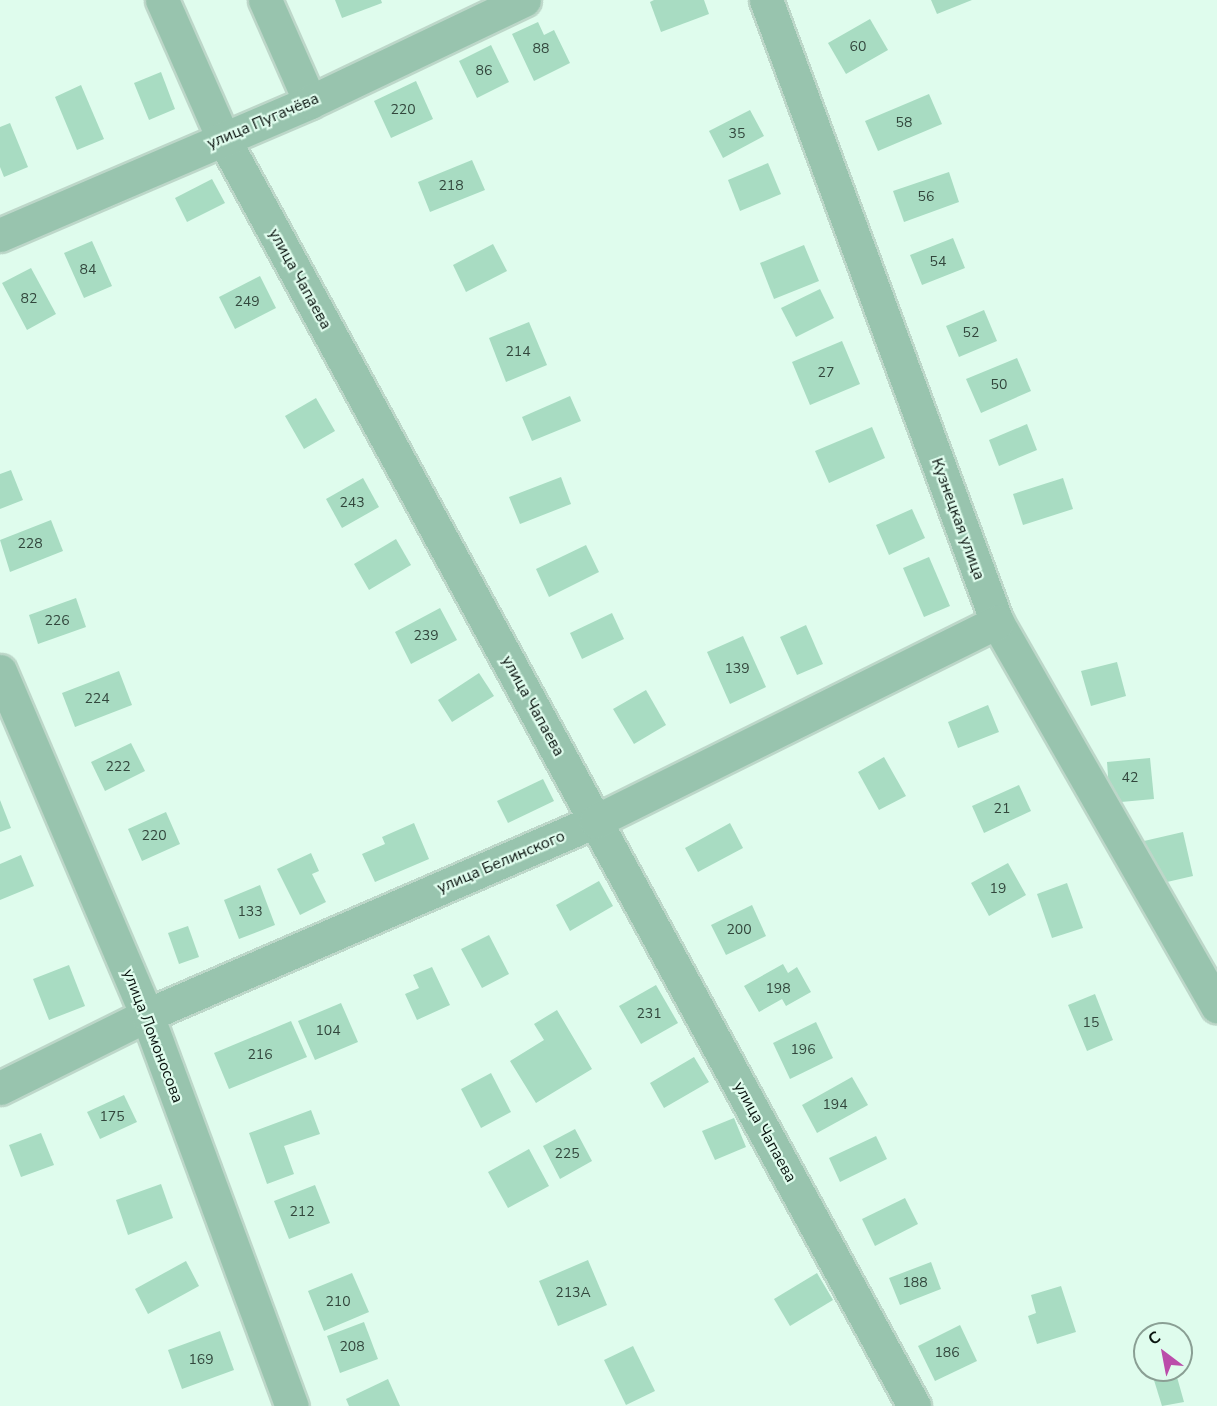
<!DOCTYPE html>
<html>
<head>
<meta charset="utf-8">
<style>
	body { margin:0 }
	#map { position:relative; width:1217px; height:1406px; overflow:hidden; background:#dffced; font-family:"Nunito Sans",sans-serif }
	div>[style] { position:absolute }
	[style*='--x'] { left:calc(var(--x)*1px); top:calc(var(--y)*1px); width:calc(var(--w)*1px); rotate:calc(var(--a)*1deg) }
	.building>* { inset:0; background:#a8dcc2 }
	.roads { filter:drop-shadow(2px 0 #bdd7c9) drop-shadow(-2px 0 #bdd7c9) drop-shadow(0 2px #bdd7c9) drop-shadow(0 -2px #bdd7c9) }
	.minor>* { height:33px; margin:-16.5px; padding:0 16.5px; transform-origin:16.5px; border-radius:16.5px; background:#98c4ae }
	span { translate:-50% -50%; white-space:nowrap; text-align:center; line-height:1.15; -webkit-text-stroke:4.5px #dffced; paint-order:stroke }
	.number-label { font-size:14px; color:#32463c }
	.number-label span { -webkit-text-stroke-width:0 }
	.street-label { font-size:16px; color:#0a140f }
	.north { position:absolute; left:1133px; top:1322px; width:60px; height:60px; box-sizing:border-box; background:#dffced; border:2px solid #8a9f94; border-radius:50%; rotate:328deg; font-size:16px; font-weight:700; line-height:24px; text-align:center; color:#0a140f }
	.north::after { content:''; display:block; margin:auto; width:21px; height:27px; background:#bb4caa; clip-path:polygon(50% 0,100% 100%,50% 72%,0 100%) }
</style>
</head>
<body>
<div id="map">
	<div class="building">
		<i style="clip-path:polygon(335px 0,381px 0,382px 3px,342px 18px)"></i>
		<i style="clip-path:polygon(654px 0,704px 0,709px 14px,661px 32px,650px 2px)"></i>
		<i style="clip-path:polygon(931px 0,972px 0,937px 14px)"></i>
		<i style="clip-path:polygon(870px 19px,888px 50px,846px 74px,828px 43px)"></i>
		<i style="clip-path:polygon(538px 22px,544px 35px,554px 30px,570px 63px,534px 81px,512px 34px)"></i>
		<i style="clip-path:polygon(491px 45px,509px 82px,477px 98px,459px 61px)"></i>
		<i style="clip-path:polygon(161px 72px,175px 109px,149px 120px,134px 83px)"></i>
		<i style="clip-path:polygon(416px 81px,433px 119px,391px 138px,374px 101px)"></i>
		<i style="clip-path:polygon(81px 85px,104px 139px,77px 150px,55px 97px)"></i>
		<i style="clip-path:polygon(929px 94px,942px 124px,878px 151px,865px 121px)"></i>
		<i style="clip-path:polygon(750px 110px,764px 136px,723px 158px,709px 131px)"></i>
		<i style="clip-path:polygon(10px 123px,28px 167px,4px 177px,0 167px,0 127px)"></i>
		<i style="clip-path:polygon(472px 160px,485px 190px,430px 212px,418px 182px)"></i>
		<i style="clip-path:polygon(768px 163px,781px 194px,740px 211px,728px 180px)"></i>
		<i style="clip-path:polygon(949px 172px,959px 202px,904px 222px,893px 191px)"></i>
		<i style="clip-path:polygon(212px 179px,225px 203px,187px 222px,175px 198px)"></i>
		<i style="clip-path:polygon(953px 238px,965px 268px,922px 285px,910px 255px)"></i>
		<i style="clip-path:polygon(92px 241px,112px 286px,84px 298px,64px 253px)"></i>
		<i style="clip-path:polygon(493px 244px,507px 271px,466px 292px,453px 265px)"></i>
		<i style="clip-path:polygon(804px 245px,819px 281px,774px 299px,760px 263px)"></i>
		<i style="clip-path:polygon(31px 268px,56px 314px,27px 330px,2px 283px)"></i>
		<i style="clip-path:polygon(260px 276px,276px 308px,235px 329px,219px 297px)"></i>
		<i style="clip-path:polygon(820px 289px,834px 318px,796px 337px,781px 308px)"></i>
		<i style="clip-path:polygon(984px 310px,997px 341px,959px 357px,946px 326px)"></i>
		<i style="clip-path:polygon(529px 322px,547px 365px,506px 382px,489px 338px)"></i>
		<i style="clip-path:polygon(842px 341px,860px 384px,810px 405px,792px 362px)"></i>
		<i style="clip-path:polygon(1017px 358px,1031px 391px,981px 413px,966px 379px)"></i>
		<i style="clip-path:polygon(570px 396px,581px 421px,532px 441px,522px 417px)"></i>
		<i style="clip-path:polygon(316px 398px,335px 431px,304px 449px,285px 416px)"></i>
		<i style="clip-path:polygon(1027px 424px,1037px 450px,999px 466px,989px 440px)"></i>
		<i style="clip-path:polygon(872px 427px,885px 458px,829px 483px,815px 451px)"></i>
		<i style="clip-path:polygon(11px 470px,23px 500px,0 509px,0 474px)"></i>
		<i style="clip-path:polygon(561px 477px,571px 504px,520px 524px,509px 497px)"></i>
		<i style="clip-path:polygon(363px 478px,379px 507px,342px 528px,326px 499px)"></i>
		<i style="clip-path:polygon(1063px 478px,1073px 509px,1023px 525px,1013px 494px)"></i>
		<i style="clip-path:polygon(912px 509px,925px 538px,889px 555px,876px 525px)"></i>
		<i style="clip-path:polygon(51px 520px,63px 551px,10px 572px,0 540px)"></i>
		<i style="clip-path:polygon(396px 539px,411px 565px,369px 590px,354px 564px)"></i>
		<i style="clip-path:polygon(586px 545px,599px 572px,549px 597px,536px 569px)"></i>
		<i style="clip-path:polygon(929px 557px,950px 606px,924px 617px,903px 568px)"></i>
		<i style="clip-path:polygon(76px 598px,86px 627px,38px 644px,29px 615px)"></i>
		<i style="clip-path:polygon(440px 608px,457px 640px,411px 664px,395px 632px)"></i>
		<i style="clip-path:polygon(612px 613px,624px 639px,582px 659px,570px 633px)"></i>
		<i style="clip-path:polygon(806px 625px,823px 664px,797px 675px,780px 637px)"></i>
		<i style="clip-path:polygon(743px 636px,766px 687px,730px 704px,707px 652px)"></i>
		<i style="clip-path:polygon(1117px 662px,1126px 696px,1091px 706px,1081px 671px)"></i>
		<i style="clip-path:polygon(119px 671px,132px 705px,75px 727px,62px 693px)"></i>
		<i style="clip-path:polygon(479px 673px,494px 696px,452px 722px,438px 700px)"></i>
		<i style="clip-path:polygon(646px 690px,666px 725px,634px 744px,613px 709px)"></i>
		<i style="clip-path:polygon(988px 705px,999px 732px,958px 748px,948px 722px)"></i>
		<i style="clip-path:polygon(131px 743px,145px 771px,105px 791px,91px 762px)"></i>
		<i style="clip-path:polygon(884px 757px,906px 796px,879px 810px,858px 772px)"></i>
		<i style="clip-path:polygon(1150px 758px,1154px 799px,1110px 803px,1107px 762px)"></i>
		<i style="clip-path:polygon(543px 779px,554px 801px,508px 823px,497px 801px)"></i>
		<i style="clip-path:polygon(1019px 785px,1031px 811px,984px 833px,972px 806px)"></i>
		<i style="clip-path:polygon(0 800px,11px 828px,0 832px)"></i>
		<i style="clip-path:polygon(166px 812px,180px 844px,142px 861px,128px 829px)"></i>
		<i style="clip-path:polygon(414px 823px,429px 859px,375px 882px,362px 854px,385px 844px,382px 837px)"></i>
		<i style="clip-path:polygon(730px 823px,743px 848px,698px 872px,685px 848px)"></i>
		<i style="clip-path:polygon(1183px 832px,1193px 876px,1141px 888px,1131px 844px)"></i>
		<i style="clip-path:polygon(311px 853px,319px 871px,312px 874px,326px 902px,300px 915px,277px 869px)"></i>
		<i style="clip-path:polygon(21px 855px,34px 886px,0 900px,0 864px)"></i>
		<i style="clip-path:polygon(1008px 863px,1026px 895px,989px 916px,971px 883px)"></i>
		<i style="clip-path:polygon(599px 881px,613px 906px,570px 931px,556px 905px)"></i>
		<i style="clip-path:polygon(1067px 883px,1083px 928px,1052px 938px,1037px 894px)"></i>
		<i style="clip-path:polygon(260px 885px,275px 925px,239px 939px,224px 900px)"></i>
		<i style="clip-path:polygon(752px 905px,766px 936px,726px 955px,711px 925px)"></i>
		<i style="clip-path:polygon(188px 926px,199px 957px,179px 964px,168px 933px)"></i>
		<i style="clip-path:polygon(489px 935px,509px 974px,482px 988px,461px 949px)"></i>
		<i style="clip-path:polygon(783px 964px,788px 973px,797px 967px,811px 992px,786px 1006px,782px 999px,759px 1012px,744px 986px)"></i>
		<i style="clip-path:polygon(69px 965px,85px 1006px,49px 1020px,33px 979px)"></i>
		<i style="clip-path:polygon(432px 967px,450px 1005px,417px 1020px,405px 994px,419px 988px,413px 975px)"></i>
		<i style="clip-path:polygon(656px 985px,678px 1023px,641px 1044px,619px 1006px)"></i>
		<i style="clip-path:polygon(1095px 994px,1113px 1040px,1087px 1051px,1068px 1005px)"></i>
		<i style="clip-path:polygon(341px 1003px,358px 1042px,315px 1060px,298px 1021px)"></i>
		<i style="clip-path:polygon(557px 1010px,592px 1069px,536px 1103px,510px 1061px,544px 1040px,534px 1024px)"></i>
		<i style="clip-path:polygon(291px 1021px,307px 1057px,229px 1089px,214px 1053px)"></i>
		<i style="clip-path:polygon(816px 1022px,833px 1058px,790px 1079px,773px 1043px)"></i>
		<i style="clip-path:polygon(694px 1057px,709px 1082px,664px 1108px,650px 1083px)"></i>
		<i style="clip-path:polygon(491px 1073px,511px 1112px,481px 1128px,461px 1089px)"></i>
		<i style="clip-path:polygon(852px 1077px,868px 1105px,817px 1133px,802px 1105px)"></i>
		<i style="clip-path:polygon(124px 1095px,137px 1122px,100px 1139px,87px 1112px)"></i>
		<i style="clip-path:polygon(311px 1110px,320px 1134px,284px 1146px,294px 1174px,267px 1184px,249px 1133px)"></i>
		<i style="clip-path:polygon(734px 1118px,746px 1147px,715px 1160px,702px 1131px)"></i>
		<i style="clip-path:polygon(575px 1129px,592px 1161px,560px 1179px,543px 1146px)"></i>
		<i style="clip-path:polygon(41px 1133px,54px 1165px,21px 1177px,9px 1145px)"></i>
		<i style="clip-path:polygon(876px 1136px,887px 1159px,840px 1182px,829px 1158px)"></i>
		<i style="clip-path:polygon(529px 1149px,549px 1186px,508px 1208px,488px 1172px)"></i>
		<i style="clip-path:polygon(161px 1184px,173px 1218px,128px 1235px,116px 1200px)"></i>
		<i style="clip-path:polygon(315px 1185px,330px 1223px,289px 1239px,274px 1201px)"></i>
		<i style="clip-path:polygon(905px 1198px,918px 1224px,875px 1246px,862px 1219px)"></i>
		<i style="clip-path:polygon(588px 1260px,607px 1305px,558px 1326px,539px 1281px)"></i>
		<i style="clip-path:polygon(186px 1261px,199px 1286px,148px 1314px,135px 1289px)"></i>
		<i style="clip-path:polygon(931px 1262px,941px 1289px,900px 1305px,889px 1278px)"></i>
		<i style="clip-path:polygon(352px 1273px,369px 1312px,324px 1331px,308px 1291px)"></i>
		<i style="clip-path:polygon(817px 1273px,833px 1300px,790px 1326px,774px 1299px)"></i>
		<i style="clip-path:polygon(1061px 1286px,1076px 1332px,1037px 1344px,1028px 1316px,1036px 1313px,1031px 1295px)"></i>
		<i style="clip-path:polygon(364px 1322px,378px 1359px,340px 1373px,327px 1336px)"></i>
		<i style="clip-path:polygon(960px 1325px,977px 1361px,935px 1381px,918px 1346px)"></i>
		<i style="clip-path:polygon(220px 1331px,234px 1370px,182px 1389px,168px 1350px)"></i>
		<i style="clip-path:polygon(633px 1346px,655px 1391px,626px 1405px,604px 1360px)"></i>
		<i style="clip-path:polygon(1175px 1370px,1184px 1402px,1162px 1406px,1153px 1377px)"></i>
		<i style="clip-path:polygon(388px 1379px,400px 1406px,349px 1406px,346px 1399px)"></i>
	</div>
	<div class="roads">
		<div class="minor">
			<i style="--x:162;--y:0;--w:151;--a:66.2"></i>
			<i style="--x:223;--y:138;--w:1444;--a:61.41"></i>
			<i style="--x:265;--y:0;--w:111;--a:66.2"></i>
			<i style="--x:766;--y:0;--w:664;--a:69.63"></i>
			<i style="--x:997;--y:622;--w:443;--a:60.2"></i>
			<i style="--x:0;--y:235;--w:337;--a:-23.2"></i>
			<i style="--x:310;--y:102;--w:237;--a:-25.5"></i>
			<i style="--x:0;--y:671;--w:374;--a:66.9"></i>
			<i style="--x:147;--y:1015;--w:417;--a:69.7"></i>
			<i style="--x:0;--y:1088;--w:164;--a:-26.4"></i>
			<i style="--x:147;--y:1015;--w:489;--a:-23.4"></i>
			<i style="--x:596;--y:821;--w:448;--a:-26.4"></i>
		</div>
	</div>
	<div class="number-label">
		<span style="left:858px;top:47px">60</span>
		<span style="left:541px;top:49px">88</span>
		<span style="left:484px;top:71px">86</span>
		<span style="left:403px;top:110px">220</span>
		<span style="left:904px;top:123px">58</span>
		<span style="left:737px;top:134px">35</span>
		<span style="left:451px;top:186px">218</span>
		<span style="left:926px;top:197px">56</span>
		<span style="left:938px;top:262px">54</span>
		<span style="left:88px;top:270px">84</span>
		<span style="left:29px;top:299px">82</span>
		<span style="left:247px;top:302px">249</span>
		<span style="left:971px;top:333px">52</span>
		<span style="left:518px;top:352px">214</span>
		<span style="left:826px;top:373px">27</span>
		<span style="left:999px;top:385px">50</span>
		<span style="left:352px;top:503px">243</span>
		<span style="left:30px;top:544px">228</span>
		<span style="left:57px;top:621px">226</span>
		<span style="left:426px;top:636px">239</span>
		<span style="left:737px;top:669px">139</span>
		<span style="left:97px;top:699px">224</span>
		<span style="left:118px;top:767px">222</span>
		<span style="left:1130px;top:778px">42</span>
		<span style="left:1002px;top:809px">21</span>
		<span style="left:154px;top:836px">220</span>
		<span style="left:998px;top:889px">19</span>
		<span style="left:250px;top:912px">133</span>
		<span style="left:739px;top:930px">200</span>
		<span style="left:778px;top:989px">198</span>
		<span style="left:649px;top:1014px">231</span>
		<span style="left:1091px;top:1023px">15</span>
		<span style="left:328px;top:1031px">104</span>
		<span style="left:803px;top:1050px">196</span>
		<span style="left:260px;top:1055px">216</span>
		<span style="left:835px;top:1105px">194</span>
		<span style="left:112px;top:1117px">175</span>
		<span style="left:567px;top:1154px">225</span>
		<span style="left:302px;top:1212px">212</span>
		<span style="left:915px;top:1283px">188</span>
		<span style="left:573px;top:1293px">213А</span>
		<span style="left:338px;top:1302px">210</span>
		<span style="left:352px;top:1347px">208</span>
		<span style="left:947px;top:1353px">186</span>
		<span style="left:201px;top:1360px">169</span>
	</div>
	<div class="street-label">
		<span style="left:263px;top:121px;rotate:-23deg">улица Пугачёва</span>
		<span style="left:300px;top:279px;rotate:61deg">улица Чапаева</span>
		<span style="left:958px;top:519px;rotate:70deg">Кузнецкая улица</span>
		<span style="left:533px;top:706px;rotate:61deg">улица Чапаева</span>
		<span style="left:501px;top:862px;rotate:-23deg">улица Белинского</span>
		<span style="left:153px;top:1036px;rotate:69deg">улица Ломоносова</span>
		<span style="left:765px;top:1132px;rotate:61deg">улица Чапаева</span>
	</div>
	<div class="north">С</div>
</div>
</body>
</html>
